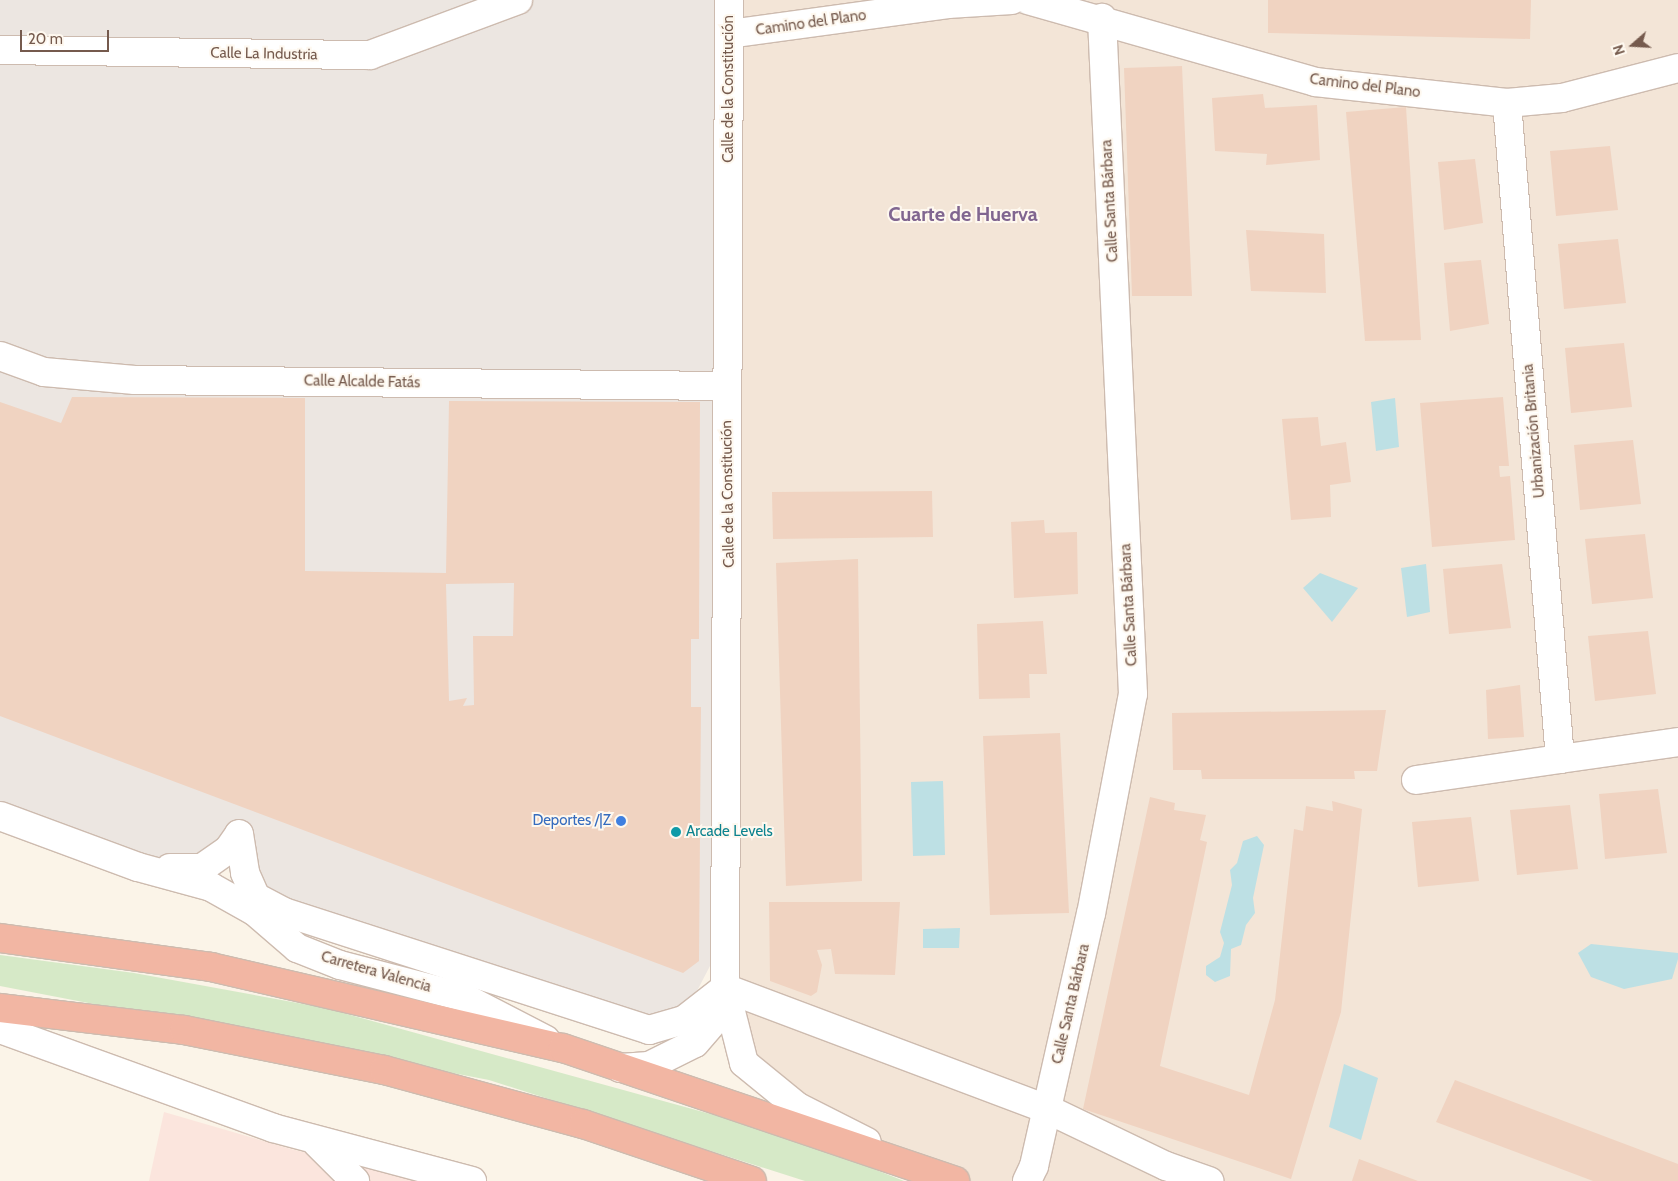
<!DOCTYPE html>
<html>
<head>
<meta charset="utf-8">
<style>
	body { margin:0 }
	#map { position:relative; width:1678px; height:1181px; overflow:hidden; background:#fbf4e8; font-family:Cabin,sans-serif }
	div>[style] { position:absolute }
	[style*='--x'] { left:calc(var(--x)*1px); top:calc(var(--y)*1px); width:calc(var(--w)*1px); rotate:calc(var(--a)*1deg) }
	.residential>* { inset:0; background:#f3e5d7 }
	.commercial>* { inset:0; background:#fbe5dd }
	.industrial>* { inset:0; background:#ece6e1 }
	.green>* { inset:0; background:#d6e9c7 }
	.water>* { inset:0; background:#bde0e4 }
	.building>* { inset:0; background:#f0d3c1 }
	.roads { filter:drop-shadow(1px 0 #cdbbaf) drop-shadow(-1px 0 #cdbbaf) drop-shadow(0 1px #cdbbaf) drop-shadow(0 -1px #cdbbaf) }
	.minor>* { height:28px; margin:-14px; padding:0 14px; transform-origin:14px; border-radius:14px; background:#fff }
	.highway>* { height:28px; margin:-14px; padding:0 14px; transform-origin:14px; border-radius:14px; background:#f2b6a3 }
	.dots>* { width:14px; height:14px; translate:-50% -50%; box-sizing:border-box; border:2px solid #fef8ef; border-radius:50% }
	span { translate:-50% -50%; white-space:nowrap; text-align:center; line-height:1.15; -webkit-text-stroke:4px #fef8ef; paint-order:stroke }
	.street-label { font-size:15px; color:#755a4d }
	.shop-label { font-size:15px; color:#366cbe }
	.right { translate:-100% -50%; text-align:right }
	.culture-label { font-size:15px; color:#0d838f }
	.left { translate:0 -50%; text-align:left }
	.district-label { font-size:20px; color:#816690; font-weight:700 }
	.north { position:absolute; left:1608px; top:20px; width:50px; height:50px; -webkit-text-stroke:4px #fef8ef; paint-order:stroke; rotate:251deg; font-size:14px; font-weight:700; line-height:20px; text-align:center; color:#755a4d }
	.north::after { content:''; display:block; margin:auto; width:18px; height:22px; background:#755a4d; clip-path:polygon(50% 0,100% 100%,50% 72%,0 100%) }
	.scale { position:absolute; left:20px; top:30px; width:89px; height:22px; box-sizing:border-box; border:2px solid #755a4d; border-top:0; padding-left:6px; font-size:15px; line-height:18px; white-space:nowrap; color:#755a4d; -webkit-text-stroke:4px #fef8ef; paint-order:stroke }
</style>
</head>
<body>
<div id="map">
	<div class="residential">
		<i style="clip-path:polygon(729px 0,1678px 0,1678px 1181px,955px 1181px,798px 1107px,734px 1035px)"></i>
	</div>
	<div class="commercial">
		<i style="clip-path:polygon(164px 1112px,291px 1149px,419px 1181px,149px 1181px)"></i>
	</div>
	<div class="industrial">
		<i style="clip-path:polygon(0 0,729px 0,729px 586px,711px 964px,698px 989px,680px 1010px,649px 1018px,292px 905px,214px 851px,156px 862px,0 802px)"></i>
	</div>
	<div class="green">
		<i style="clip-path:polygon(0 955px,134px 973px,325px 1008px,790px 1136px,904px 1181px,805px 1181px,489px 1080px,0 986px)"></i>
	</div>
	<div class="water">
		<i style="clip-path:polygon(1395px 398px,1399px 447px,1376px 451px,1371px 402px)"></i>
		<i style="clip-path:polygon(1426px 564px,1430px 612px,1407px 617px,1401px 568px)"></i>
		<i style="clip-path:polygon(1320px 573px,1358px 588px,1332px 622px,1303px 588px)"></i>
		<i style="clip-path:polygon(943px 781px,945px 855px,913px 856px,911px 782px)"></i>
		<i style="clip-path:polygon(1257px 836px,1264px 845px,1253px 898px,1255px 913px,1246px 925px,1241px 945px,1231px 949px,1230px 976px,1215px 982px,1206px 975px,1206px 966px,1220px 957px,1224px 943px,1220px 932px,1232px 885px,1230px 870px,1237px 863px,1243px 841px)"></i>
		<i style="clip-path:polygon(960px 928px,959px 948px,923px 948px,923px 929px)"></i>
		<i style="clip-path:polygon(1591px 944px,1678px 953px,1678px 959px,1672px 979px,1624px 989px,1591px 977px,1578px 953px)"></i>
		<i style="clip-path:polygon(1344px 1064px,1378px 1078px,1361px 1140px,1329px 1127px)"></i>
	</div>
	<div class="building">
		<i style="clip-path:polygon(1268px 0,1531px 0,1530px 39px,1268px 33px)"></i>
		<i style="clip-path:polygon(1182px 66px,1192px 296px,1132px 296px,1124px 68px)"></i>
		<i style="clip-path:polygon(1263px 94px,1265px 108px,1317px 105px,1320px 160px,1266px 165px,1267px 154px,1215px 151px,1212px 98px)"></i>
		<i style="clip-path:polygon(1406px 107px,1421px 340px,1365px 341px,1346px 112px)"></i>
		<i style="clip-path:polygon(1610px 146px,1618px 210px,1556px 216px,1550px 151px)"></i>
		<i style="clip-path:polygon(1475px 159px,1483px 223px,1444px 230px,1438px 162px)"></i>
		<i style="clip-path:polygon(1246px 230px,1324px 234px,1326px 293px,1251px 291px)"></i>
		<i style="clip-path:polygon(1618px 239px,1626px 303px,1564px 309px,1558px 244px)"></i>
		<i style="clip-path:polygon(1481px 260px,1489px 324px,1450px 331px,1444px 263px)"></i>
		<i style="clip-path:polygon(1624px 343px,1632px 407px,1571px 413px,1565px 348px)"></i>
		<i style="clip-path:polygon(evenodd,72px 397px,305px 398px,305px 571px,446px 573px,449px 401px,700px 402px,699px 639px,691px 639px,691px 707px,701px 707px,699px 961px,683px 973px,0 716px,0 402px,61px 423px,72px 397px,514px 583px,513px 636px,473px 636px,474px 705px,463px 706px,467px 698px,449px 701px,446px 584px,514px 583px)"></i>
		<i style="clip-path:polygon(1503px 397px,1509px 466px,1499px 466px,1500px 477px,1510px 476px,1515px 540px,1432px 547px,1420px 403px)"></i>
		<i style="clip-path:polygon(1318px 417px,1321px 446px,1346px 442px,1351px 482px,1330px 485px,1331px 517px,1291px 520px,1282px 419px)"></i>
		<i style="clip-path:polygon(1633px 440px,1641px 504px,1580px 510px,1574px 445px)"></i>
		<i style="clip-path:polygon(932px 491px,933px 537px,773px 539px,772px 492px)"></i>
		<i style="clip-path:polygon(1044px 520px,1045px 533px,1077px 532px,1078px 594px,1014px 598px,1011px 522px)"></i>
		<i style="clip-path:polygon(1645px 534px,1653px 598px,1592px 604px,1585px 539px)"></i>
		<i style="clip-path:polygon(858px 559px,862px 881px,786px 886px,776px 563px)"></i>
		<i style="clip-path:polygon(1502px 564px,1511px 628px,1449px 634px,1443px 569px)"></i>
		<i style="clip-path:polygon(1043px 621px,1047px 674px,1029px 674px,1030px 698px,979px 699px,977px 624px)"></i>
		<i style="clip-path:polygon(1648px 631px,1656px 694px,1595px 701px,1588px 636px)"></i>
		<i style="clip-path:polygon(1520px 685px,1524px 737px,1488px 739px,1486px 690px)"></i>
		<i style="clip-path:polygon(1386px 710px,1377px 771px,1354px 771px,1355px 779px,1202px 779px,1201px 770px,1173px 770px,1172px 713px)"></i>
		<i style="clip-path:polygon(1060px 733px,1069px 913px,990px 915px,983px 736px)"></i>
		<i style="clip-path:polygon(1658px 789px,1667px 853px,1605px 859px,1599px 794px)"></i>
		<i style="clip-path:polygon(1150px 797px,1175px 803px,1174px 810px,1206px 815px,1200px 840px,1207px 842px,1160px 1066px,1249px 1095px,1275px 1000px,1294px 829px,1303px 831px,1306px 806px,1333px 811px,1332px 801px,1362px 809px,1341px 1012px,1291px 1179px,1083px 1109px)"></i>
		<i style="clip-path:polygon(1570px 805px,1578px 869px,1517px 875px,1510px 810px)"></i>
		<i style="clip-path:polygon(1471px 817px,1479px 881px,1418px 887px,1412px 822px)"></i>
		<i style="clip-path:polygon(769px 902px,900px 902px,895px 975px,835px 974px,831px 949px,817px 950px,822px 965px,817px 992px,811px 996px,770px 981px)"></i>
		<i style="clip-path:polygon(1455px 1080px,1678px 1164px,1678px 1181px,1593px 1181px,1436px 1122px)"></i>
		<i style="clip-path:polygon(1359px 1159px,1418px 1181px,1352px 1181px)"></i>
	</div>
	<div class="roads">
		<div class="minor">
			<i style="--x:729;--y:0;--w:988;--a:90.23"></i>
			<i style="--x:725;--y:988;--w:77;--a:75.8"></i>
			<i style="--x:744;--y:1063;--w:70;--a:39.2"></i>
			<i style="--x:798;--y:1107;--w:77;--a:26.9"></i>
			<i style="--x:1028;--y:0;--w:298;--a:15.9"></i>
			<i style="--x:1315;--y:82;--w:193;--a:6.2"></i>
			<i style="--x:1507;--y:103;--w:55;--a:-5.2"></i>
			<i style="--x:1562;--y:98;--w:120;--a:-14.5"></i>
			<i style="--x:729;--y:34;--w:221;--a:-7.8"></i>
			<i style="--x:948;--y:4;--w:64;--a:-3.6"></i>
			<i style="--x:0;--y:50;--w:370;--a:0.8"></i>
			<i style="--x:370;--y:55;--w:158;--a:-20.4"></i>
			<i style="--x:1507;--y:103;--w:658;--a:85.38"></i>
			<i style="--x:1560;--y:759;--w:119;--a:-8.2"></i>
			<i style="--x:0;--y:356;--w:47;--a:20"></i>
			<i style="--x:44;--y:372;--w:91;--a:5"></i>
			<i style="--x:135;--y:380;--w:592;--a:0.58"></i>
			<i style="--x:1416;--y:780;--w:146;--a:-8.3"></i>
			<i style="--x:0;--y:816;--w:147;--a:20.3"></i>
			<i style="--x:138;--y:867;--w:76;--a:15.3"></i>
			<i style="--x:211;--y:887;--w:49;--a:29.2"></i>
			<i style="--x:254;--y:911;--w:57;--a:40.7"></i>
			<i style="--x:297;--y:948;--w:46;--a:21.6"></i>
			<i style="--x:340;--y:965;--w:127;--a:14.6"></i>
			<i style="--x:463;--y:997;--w:93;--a:27.4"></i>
			<i style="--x:239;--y:834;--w:39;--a:81"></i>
			<i style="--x:245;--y:873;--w:24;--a:66"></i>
			<i style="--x:170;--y:868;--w:32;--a:0"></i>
			<i style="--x:202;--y:868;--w:32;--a:-35"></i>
			<i style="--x:228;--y:850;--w:19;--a:-55"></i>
			<i style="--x:252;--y:895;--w:36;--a:28"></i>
			<i style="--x:284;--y:912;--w:384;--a:17.9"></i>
			<i style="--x:649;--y:1030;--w:36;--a:-16"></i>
			<i style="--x:684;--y:1020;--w:52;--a:-38"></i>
			<i style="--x:725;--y:988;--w:344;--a:20.6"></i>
			<i style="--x:1047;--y:1109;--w:132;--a:25.6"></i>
			<i style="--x:1166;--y:1166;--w:46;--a:19.2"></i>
			<i style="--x:0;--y:1029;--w:290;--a:19.9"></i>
			<i style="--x:273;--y:1128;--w:206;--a:14.9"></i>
			<i style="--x:620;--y:1068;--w:29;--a:-4"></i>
			<i style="--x:649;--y:1066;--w:51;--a:-26.6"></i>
			<i style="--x:695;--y:1043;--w:29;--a:-49"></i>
			<i style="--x:714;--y:1021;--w:34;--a:-71"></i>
			<i style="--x:317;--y:1143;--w:54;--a:45"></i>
			<i style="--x:1027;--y:1181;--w:17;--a:-65"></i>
			<i style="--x:1034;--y:1166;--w:258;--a:-77.3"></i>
			<i style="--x:1091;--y:914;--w:224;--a:-79.2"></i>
			<i style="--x:1133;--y:694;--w:677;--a:-92.63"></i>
		</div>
		<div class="highway">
			<i style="--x:0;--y:938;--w:213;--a:7.8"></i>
			<i style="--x:211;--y:967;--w:361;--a:13"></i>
			<i style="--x:563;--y:1048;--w:414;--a:18.7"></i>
			<i style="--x:0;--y:1008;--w:185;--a:6.8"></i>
			<i style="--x:184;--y:1030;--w:204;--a:11.3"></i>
			<i style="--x:384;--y:1070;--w:206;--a:15.2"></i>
			<i style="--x:583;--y:1124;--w:178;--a:18.6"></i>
		</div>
	</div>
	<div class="dots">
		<i style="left:621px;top:821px;background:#3f7fe0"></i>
		<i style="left:676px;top:832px;background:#0f9aa8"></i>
	</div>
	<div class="street-label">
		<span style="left:811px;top:23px;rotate:-8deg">Camino del Plano</span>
		<span style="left:264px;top:54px;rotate:1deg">Calle La Industria</span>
		<span style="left:1365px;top:86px;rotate:7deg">Camino del Plano</span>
		<span style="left:729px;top:89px;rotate:-90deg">Calle de la Constitución</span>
		<span style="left:1110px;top:201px;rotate:-93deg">Calle Santa Bárbara</span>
		<span style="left:362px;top:382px;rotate:1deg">Calle Alcalde Fatás</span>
		<span style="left:1534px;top:431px;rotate:-95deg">Urbanización Britania</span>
		<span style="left:728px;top:494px;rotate:-91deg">Calle de la Constitución</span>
		<span style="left:1129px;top:605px;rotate:-93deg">Calle Santa Bárbara</span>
		<span style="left:376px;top:972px;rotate:16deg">Carretera Valencia</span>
		<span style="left:1071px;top:1004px;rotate:-77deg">Calle Santa Bárbara</span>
	</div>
	<div class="shop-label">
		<span class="right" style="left:611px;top:821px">Deportes /|Z</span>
	</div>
	<div class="culture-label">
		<span class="left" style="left:686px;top:832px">Arcade Levels</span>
	</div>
	<div class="district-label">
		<span style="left:963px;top:214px">Cuarte de Huerva</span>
	</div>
	<div class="north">N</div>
	<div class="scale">20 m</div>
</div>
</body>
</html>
